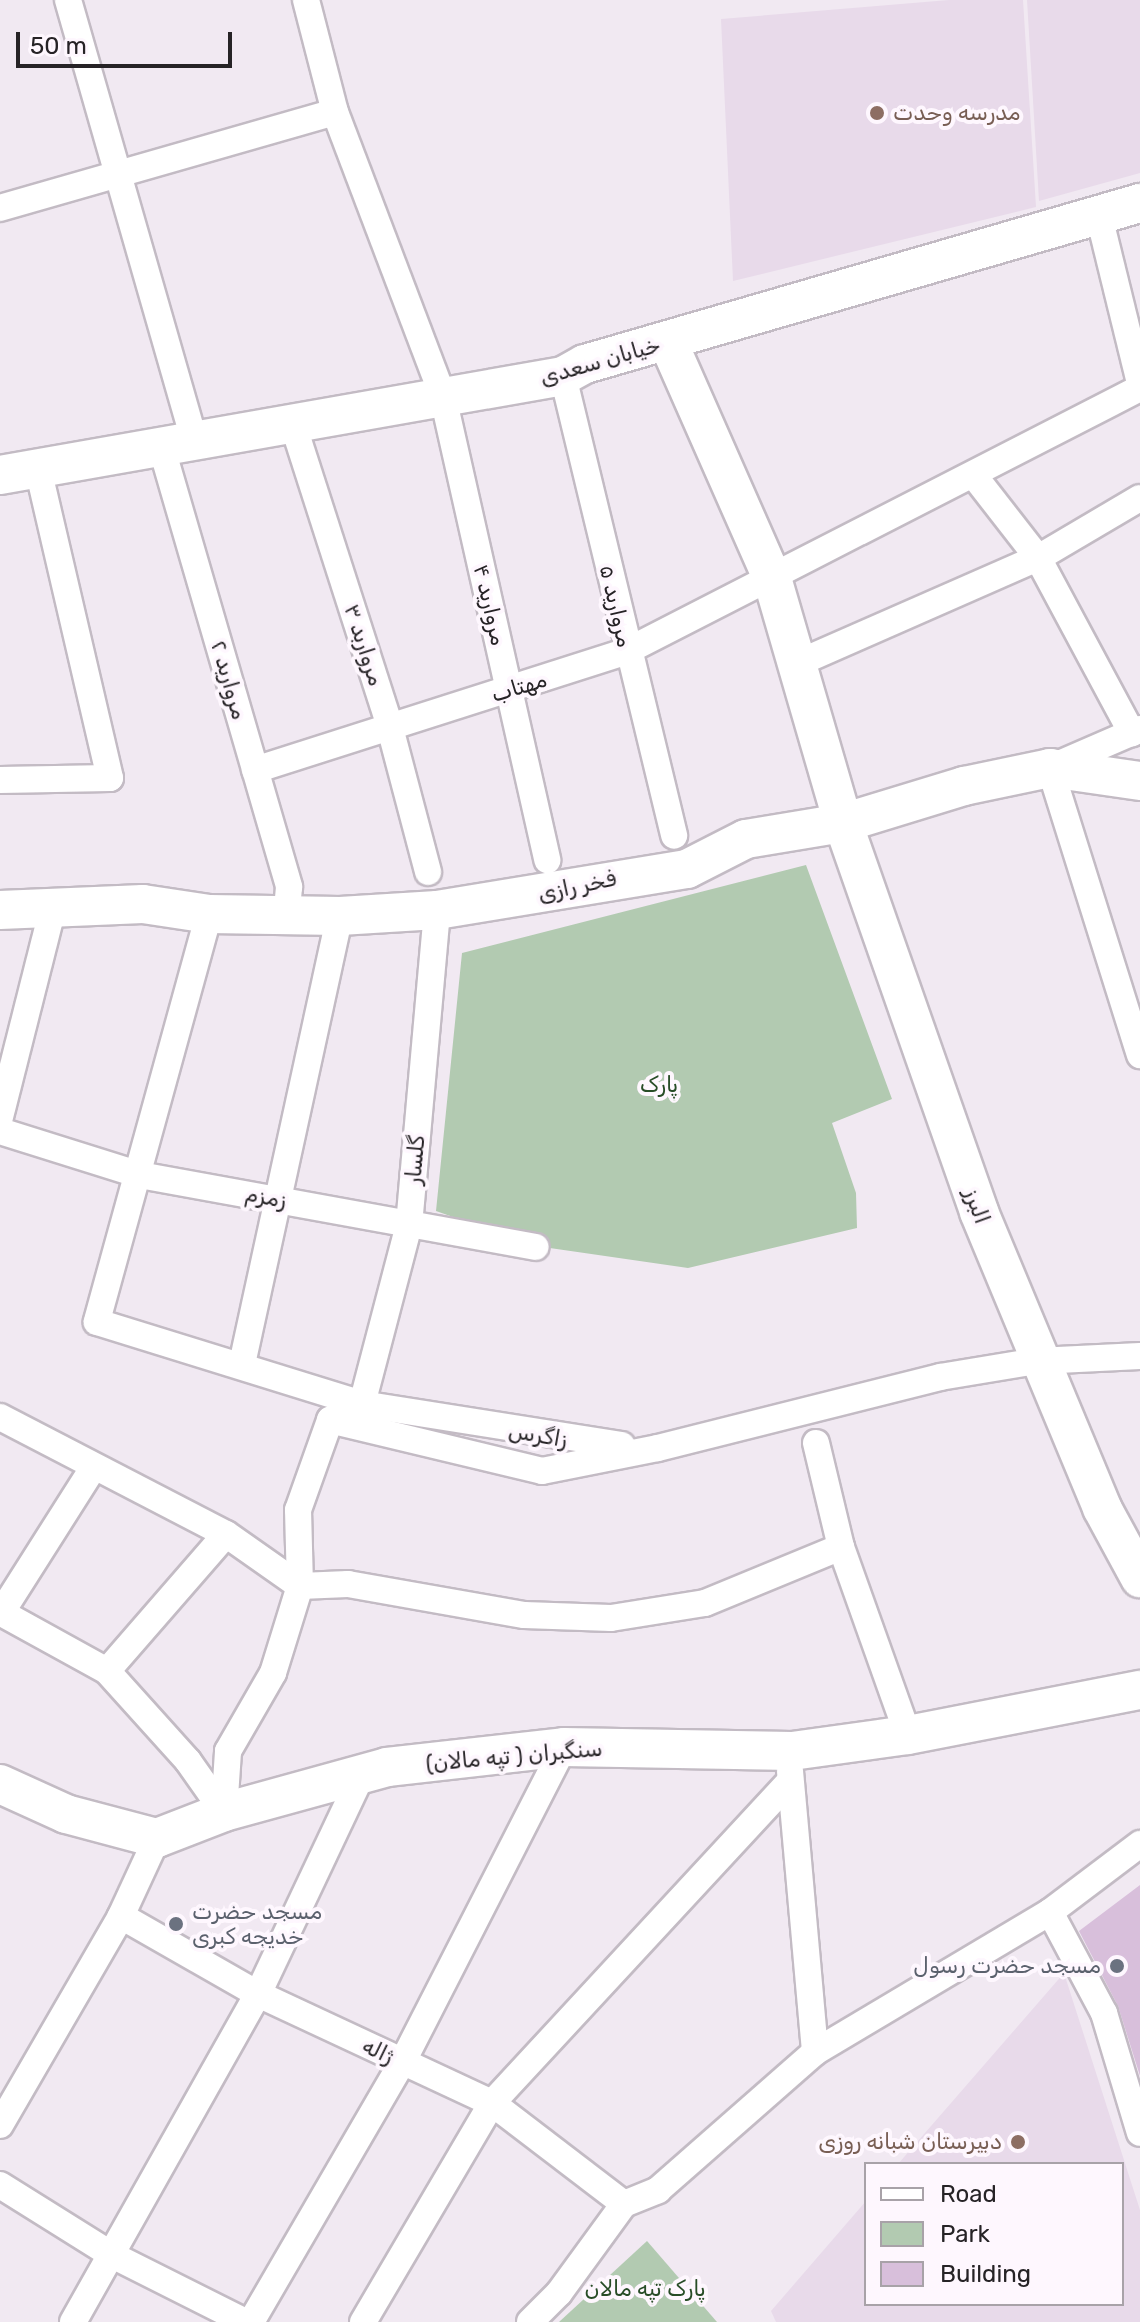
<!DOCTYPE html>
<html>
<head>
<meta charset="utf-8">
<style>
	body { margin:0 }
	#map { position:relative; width:1140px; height:2322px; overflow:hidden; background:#f1e9f2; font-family:Rubik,"Noto Naskh Arabic",sans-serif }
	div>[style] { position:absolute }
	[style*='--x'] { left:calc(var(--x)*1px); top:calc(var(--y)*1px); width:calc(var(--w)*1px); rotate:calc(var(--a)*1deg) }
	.built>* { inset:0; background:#e8daea }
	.green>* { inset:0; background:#b2cab1 }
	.building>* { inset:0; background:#d8bfdb }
	.roads { filter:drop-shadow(2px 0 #c3bbc4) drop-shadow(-2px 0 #c3bbc4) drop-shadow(0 2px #c3bbc4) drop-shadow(0 -2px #c3bbc4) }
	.street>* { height:26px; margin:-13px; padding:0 13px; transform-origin:13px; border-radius:13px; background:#fff }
	.secondary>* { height:38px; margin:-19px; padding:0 19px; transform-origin:19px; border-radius:19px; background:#fff }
	.dots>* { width:22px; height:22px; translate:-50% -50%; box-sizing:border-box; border:4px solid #fef7fe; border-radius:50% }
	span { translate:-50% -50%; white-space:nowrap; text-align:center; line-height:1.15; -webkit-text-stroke:8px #fef7fe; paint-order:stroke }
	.education-label { font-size:22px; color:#785e54 }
	.left { translate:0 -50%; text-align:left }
	.right { translate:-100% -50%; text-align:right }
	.street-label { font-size:22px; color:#262326 }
	.park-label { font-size:22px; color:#284d27 }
	.worship-label { font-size:22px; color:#5b616d }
	.legend { position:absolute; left:864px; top:2162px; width:260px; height:144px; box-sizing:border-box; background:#fef7fe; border:2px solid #a8a2a8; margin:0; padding:10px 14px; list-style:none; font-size:24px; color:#262326 }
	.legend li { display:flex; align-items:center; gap:16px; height:40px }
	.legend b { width:40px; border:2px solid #a8a2a8 }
	.scale { position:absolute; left:16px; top:32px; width:216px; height:36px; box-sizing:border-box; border:4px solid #262326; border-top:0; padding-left:10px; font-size:24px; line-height:28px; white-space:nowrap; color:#262326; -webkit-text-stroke:6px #fef7fe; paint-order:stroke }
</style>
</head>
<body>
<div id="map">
	<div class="built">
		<i style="clip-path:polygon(949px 0,1023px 0,1036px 207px,733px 281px,721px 19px)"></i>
		<i style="clip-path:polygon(1027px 0,1140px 0,1140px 173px,1039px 201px)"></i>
		<i style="clip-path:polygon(1064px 1973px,1140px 2210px,1140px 2322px,776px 2322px,771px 2311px,866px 2201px,866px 2304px,1122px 2304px,1122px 2164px,898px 2164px)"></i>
	</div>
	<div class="green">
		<i style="clip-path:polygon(806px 865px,892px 1099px,832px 1123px,856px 1193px,857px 1228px,688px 1268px,536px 1246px,436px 1211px,462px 953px)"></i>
		<i style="clip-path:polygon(647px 2241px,717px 2322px,559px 2322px)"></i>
	</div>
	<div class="building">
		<i style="clip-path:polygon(1140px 1885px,1140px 2076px,1118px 2006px,1079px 1931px)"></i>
	</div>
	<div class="roads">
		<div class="street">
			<i style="--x:68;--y:0;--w:460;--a:74"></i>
			<i style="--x:306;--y:0;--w:116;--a:75.5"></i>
			<i style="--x:335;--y:112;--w:305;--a:69.2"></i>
			<i style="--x:443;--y:397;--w:475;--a:77.3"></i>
			<i style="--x:0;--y:208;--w:348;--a:-16"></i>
			<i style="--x:1099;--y:216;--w:172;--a:76.2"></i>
			<i style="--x:563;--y:376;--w:473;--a:76.4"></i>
			<i style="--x:292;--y:421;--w:318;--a:72.2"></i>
			<i style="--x:389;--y:724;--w:153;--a:75.2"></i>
			<i style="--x:162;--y:449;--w:456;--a:73.8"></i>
			<i style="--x:289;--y:887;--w:25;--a:95"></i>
			<i style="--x:975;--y:477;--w:103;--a:52.1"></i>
			<i style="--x:1038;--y:558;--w:199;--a:61.8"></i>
			<i style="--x:796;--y:664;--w:264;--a:-23.7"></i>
			<i style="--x:1038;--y:558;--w:118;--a:-30.5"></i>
			<i style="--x:1140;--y:729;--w:98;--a:156.6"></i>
			<i style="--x:1050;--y:768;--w:301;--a:72.6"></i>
			<i style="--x:255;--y:770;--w:391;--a:-17.7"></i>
			<i style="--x:627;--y:651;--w:576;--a:-27.14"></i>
			<i style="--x:0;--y:780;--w:110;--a:-1"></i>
			<i style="--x:110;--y:778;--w:314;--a:-103.1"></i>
			<i style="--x:209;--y:914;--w:423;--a:105.4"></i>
			<i style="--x:97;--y:1322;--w:277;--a:17.2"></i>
			<i style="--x:362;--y:1404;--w:263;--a:9"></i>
			<i style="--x:0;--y:1117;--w:212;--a:-75.8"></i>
			<i style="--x:0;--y:1131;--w:147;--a:17.4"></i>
			<i style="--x:140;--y:1175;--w:402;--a:10.3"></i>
			<i style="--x:242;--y:1364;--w:459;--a:-77.7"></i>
			<i style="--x:362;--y:1404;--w:185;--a:-75.3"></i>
			<i style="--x:409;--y:1225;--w:316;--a:-84.9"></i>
			<i style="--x:0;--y:1417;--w:254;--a:27.4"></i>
			<i style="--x:226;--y:1534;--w:90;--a:35.1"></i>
			<i style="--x:300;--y:1586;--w:48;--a:-2.4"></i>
			<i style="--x:348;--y:1584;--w:179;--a:10"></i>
			<i style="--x:524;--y:1615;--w:87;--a:2"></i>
			<i style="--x:611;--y:1618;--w:95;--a:-9.1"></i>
			<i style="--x:705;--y:1603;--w:147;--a:-22.4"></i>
			<i style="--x:841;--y:1547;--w:107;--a:-103.5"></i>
			<i style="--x:841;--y:1547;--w:200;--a:70.4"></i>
			<i style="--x:0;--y:1612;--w:122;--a:28.9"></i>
			<i style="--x:107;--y:1671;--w:121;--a:48"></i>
			<i style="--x:188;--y:1761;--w:62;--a:54.8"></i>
			<i style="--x:1;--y:1613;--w:172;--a:-57.6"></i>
			<i style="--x:107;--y:1671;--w:181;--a:-49"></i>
			<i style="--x:790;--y:1771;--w:282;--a:84.9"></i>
			<i style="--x:224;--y:1812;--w:61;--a:-86.2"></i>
			<i style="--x:228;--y:1751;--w:90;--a:-60"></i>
			<i style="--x:273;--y:1673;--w:91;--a:-72.8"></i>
			<i style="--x:300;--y:1586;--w:76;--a:-91.5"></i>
			<i style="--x:298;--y:1510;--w:96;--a:-70.4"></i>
			<i style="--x:330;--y:1420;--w:218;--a:13.5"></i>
			<i style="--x:542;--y:1471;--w:118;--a:-11.2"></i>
			<i style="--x:658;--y:1448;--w:291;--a:-14.1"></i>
			<i style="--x:940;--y:1377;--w:98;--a:-9.4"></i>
			<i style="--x:1037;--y:1361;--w:103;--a:-2.8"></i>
			<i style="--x:1050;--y:1912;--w:115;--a:61.9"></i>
			<i style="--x:1104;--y:2013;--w:125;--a:73.3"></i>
			<i style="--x:121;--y:1916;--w:158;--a:29.7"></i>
			<i style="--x:258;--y:1994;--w:258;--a:25"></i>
			<i style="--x:492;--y:2103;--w:166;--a:37.4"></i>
			<i style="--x:0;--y:2125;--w:241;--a:-59.9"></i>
			<i style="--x:121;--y:1916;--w:86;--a:-65.2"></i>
			<i style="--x:0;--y:2185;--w:132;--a:32"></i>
			<i style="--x:112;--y:2255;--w:149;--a:26.7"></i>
			<i style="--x:73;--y:2322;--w:377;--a:-60.6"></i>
			<i style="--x:258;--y:1994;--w:246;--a:-64.7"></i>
			<i style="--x:251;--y:2322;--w:300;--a:-59.8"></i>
			<i style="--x:402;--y:2063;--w:355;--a:-62.9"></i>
			<i style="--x:363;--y:2322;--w:254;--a:-59.5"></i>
			<i style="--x:492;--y:2103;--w:437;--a:-47.2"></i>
			<i style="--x:530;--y:2322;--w:41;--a:-45"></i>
			<i style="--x:559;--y:2293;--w:110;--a:-53.9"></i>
			<i style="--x:624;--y:2204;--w:37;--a:-22"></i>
			<i style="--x:658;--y:2190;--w:209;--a:-41.3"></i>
			<i style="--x:815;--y:2052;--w:274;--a:-30.8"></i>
			<i style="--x:1050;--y:1912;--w:113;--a:-37.1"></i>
		</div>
		<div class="secondary">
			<i style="--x:668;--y:342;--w:258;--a:66.2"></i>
			<i style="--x:772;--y:578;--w:255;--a:73.8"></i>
			<i style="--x:843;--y:823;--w:412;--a:70.7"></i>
			<i style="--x:979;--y:1212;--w:321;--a:67.4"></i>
			<i style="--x:1102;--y:1508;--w:80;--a:61.5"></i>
			<i style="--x:0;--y:475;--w:572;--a:-9.97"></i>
			<i style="--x:563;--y:376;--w:25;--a:-29"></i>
			<i style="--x:585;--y:364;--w:578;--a:-16.18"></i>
			<i style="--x:0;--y:910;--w:143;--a:-2.4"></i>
			<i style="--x:143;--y:904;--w:67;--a:8.6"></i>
			<i style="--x:209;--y:914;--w:131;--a:0.9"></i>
			<i style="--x:340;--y:916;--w:97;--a:-3.5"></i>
			<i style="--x:437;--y:910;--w:253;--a:-9.3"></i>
			<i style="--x:687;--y:869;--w:66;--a:-27"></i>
			<i style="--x:746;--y:839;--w:98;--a:-9.4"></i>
			<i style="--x:843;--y:823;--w:127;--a:-17"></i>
			<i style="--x:964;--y:786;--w:88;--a:-11.8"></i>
			<i style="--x:1050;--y:768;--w:91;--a:8.2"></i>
			<i style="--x:0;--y:1784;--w:72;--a:24.4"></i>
			<i style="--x:66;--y:1814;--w:94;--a:14.8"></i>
			<i style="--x:157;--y:1838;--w:72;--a:-21.2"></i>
			<i style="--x:224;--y:1812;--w:169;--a:-15.4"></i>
			<i style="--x:387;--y:1767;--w:178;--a:-6.4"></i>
			<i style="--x:564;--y:1747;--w:228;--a:1"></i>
			<i style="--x:792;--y:1751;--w:117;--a:-7.9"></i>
			<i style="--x:908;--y:1735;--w:236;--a:-11"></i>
		</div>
	</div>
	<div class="dots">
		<i style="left:877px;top:113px;background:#8d6e63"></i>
		<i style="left:176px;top:1924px;background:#6b7280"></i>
		<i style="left:1117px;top:1966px;background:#6b7280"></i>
		<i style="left:1018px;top:2142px;background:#8d6e63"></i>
	</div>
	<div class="education-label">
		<span class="left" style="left:893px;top:113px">مدرسه وحدت</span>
		<span class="right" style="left:1002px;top:2142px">دبیرستان شبانه روزی</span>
	</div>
	<div class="street-label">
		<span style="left:600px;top:361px;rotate:-16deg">خیابان سعدی</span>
		<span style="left:490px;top:605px;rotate:77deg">مروارید ۴</span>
		<span style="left:616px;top:606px;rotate:77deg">مروارید ۵</span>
		<span style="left:364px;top:645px;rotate:72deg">مرواربد ۳</span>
		<span style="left:229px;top:680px;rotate:74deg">مروارید ۲</span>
		<span style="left:519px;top:687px;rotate:-17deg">مهتاب</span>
		<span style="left:577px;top:886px;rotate:-12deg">فخر رازی</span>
		<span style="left:415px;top:1160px;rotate:-85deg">گلسار</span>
		<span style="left:266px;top:1197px;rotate:11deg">زمزم</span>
		<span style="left:977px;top:1206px;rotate:70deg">البرز</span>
		<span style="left:538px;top:1435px;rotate:10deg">زاگرس</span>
		<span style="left:514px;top:1756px;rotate:-5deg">سنگبران ( تپه مالان)</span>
		<span style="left:378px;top:2051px;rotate:26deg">ژاله</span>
	</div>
	<div class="park-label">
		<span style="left:659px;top:1085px">پارک</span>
		<span style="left:645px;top:2289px">پارک تپه مالان</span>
	</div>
	<div class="worship-label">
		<span class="left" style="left:192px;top:1924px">مسجد حضرت<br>خدیجه کبری</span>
		<span class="right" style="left:1101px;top:1966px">مسجد حضرت رسول</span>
	</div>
	<ul class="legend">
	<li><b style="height:10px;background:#fff"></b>Road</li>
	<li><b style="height:22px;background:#b2cab1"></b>Park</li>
	<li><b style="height:22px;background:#d8bfdb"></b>Building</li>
	</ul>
	<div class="scale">50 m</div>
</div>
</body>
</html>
